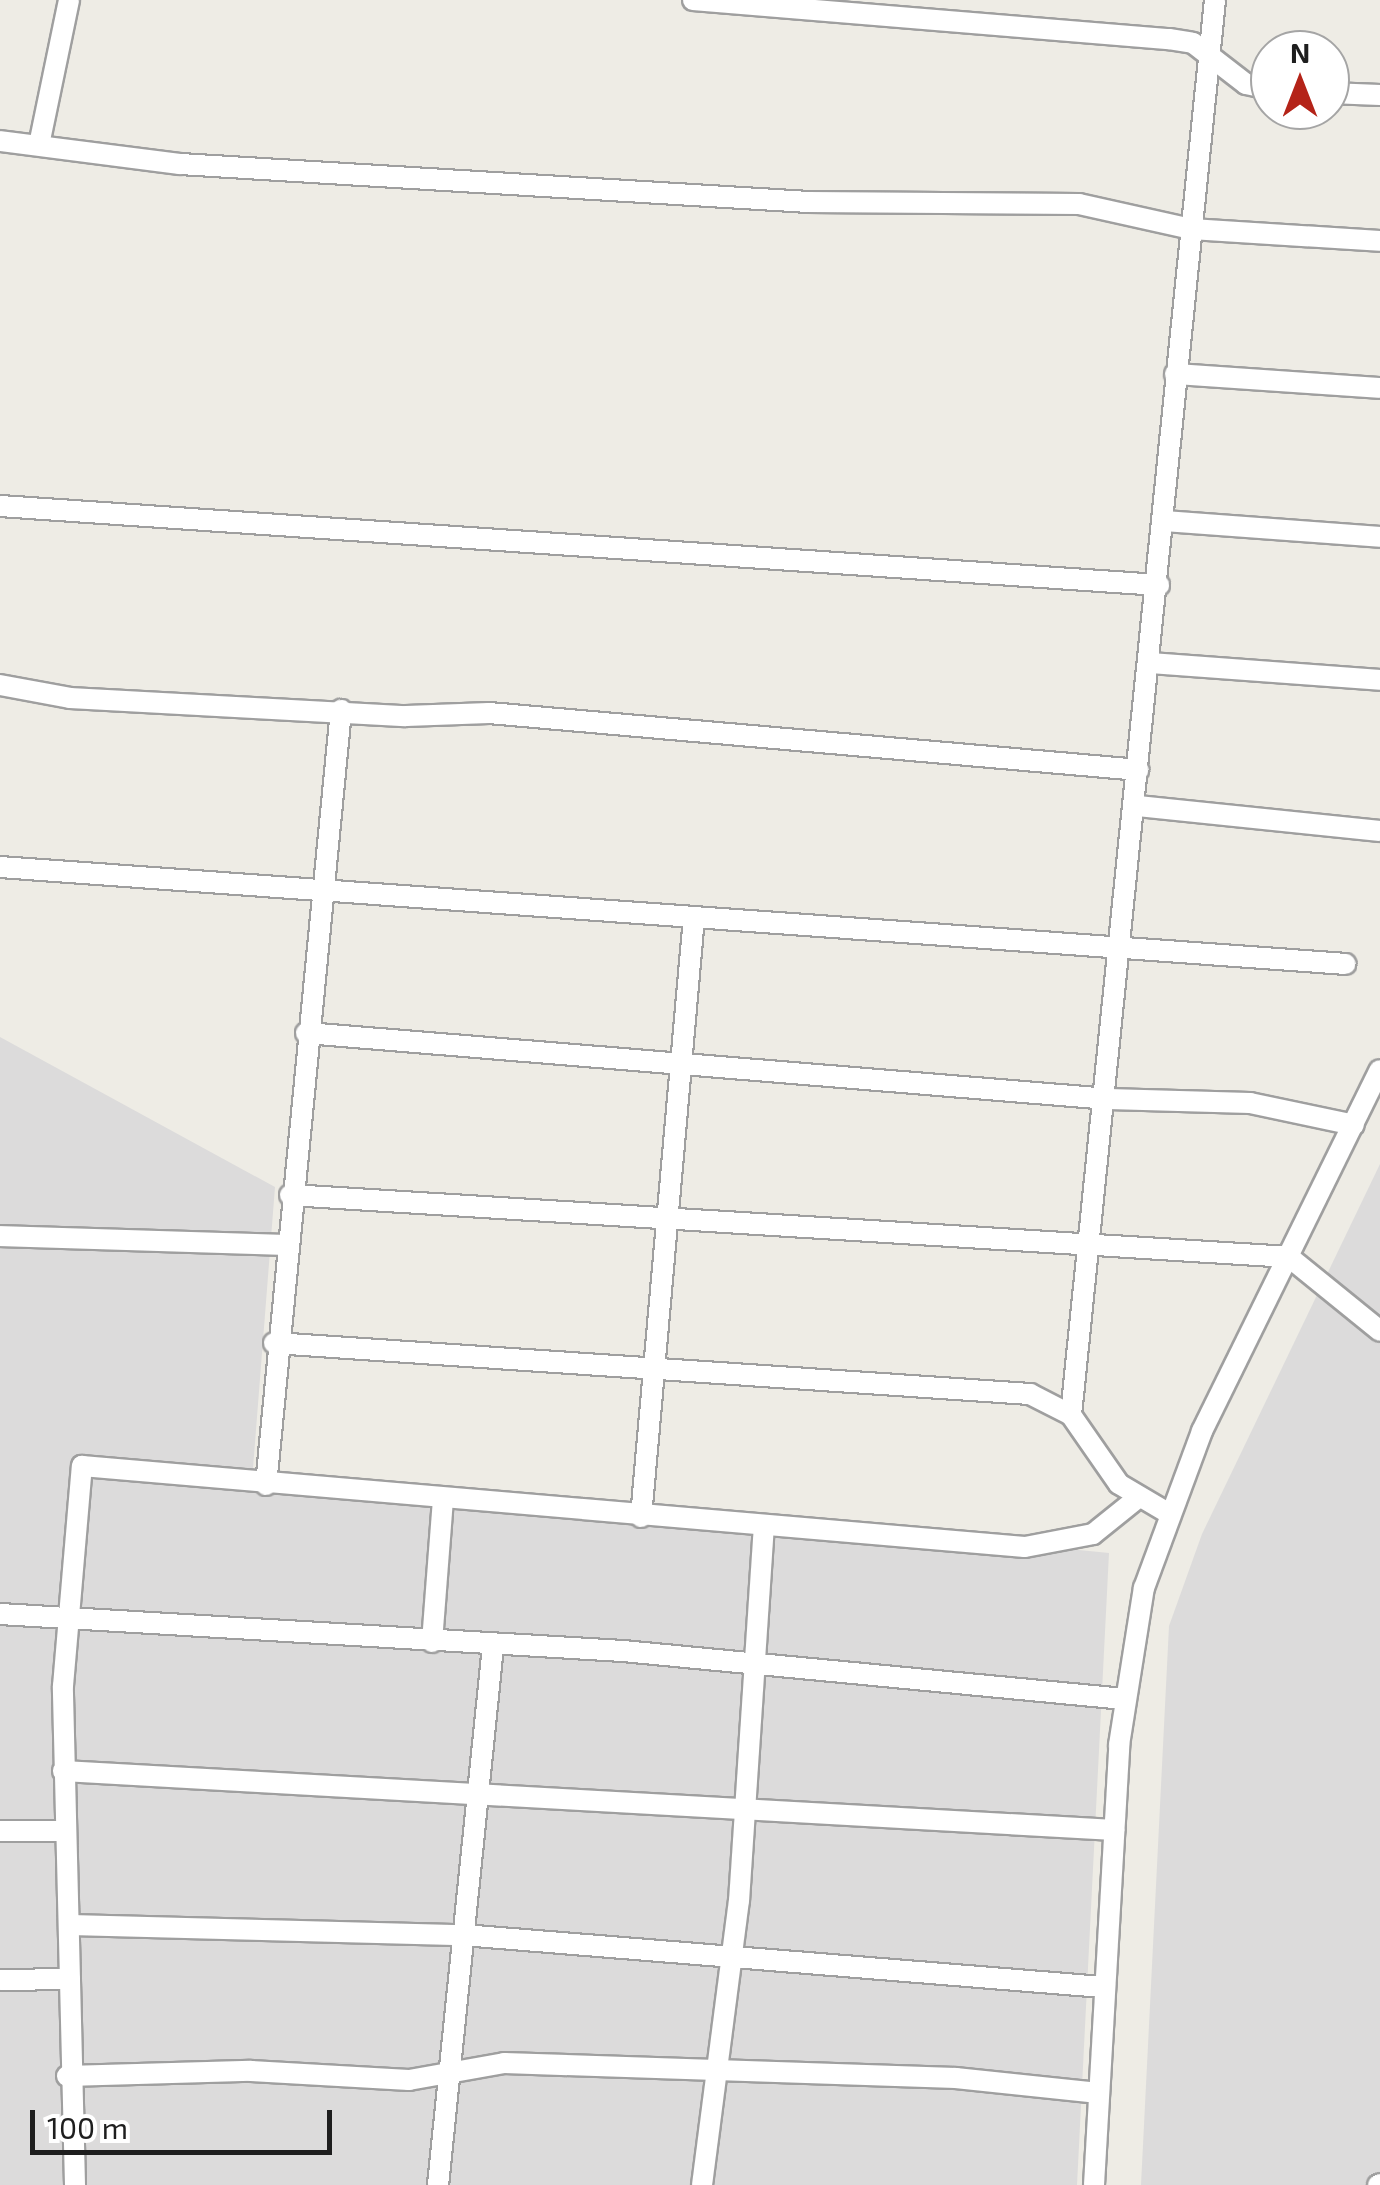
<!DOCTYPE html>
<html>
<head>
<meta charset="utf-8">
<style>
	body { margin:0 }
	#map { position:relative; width:1380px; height:2185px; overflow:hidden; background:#eeece5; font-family:"Exo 2",sans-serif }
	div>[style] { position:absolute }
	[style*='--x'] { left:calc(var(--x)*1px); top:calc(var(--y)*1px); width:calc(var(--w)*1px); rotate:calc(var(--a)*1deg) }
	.residential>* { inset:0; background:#dcdbdb }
	.roads { filter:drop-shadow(2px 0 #9f9f9f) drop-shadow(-2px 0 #9f9f9f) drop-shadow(0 2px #9f9f9f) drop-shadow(0 -2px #9f9f9f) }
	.street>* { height:20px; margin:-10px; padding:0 10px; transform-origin:10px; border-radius:10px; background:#fff }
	span { translate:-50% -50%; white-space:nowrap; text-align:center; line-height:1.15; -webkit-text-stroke:9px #fff; paint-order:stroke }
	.north { position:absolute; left:1250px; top:30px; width:100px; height:100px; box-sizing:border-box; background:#fff; border:2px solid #a5a5a5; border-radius:50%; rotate:0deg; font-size:28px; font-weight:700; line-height:40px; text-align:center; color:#1e1e1e }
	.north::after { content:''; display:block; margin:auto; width:35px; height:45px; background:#b42318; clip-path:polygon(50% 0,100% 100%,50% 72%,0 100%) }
	.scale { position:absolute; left:30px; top:2110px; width:302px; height:45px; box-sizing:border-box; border:5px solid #1e1e1e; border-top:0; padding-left:12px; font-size:30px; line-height:35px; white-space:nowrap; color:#1e1e1e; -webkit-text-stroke:8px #fff; paint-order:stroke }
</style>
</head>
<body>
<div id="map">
	<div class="residential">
		<i style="clip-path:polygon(0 1037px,275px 1187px,253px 1468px,1109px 1553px,1077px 2185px,0 2185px)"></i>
		<i style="clip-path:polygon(1380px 1164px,1380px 2185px,1141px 2185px,1169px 1626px,1202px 1534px)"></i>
	</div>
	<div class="roads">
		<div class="street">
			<i style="--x:693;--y:0;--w:478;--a:4.7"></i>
			<i style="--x:1169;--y:39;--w:24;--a:9"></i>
			<i style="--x:1193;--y:43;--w:67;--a:37.7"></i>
			<i style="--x:1246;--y:84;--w:25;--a:12"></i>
			<i style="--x:1330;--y:93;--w:50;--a:2.3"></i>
			<i style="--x:0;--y:141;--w:181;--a:7.3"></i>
			<i style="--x:180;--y:164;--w:629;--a:3.46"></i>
			<i style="--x:808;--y:202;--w:271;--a:0.4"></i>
			<i style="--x:1079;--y:204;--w:115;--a:12.6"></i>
			<i style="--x:1191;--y:229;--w:189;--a:3.6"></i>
			<i style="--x:39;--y:145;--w:148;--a:-78.3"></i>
			<i style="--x:1175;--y:374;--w:205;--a:3.9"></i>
			<i style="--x:0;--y:506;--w:1162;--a:3.9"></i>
			<i style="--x:1164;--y:521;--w:217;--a:4.2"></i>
			<i style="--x:1150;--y:663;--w:231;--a:4.2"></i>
			<i style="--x:0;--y:685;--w:71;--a:10.5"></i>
			<i style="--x:70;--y:698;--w:336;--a:3.1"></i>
			<i style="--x:406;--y:716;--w:83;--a:-2.1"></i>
			<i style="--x:489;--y:713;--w:652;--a:5.01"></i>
			<i style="--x:1138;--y:806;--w:243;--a:5.9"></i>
			<i style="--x:0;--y:867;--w:1349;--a:4.12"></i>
			<i style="--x:306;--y:1033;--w:805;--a:4.7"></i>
			<i style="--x:1108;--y:1099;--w:142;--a:1.6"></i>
			<i style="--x:1250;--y:1103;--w:106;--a:11.9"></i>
			<i style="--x:290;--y:1195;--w:1001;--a:3.55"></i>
			<i style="--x:1289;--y:1257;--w:117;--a:39.1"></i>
			<i style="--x:0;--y:1236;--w:285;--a:1.8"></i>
			<i style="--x:274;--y:1343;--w:758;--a:3.86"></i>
			<i style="--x:1030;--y:1394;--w:46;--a:27.1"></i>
			<i style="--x:1071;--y:1415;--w:84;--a:55.2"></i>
			<i style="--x:1119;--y:1484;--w:57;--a:30.6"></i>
			<i style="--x:1071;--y:1415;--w:1422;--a:-84.19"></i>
			<i style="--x:266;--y:1485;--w:779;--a:-84.47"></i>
			<i style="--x:641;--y:1517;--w:602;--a:-84.95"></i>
			<i style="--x:0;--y:1614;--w:624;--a:3.4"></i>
			<i style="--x:623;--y:1651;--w:503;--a:5.47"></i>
			<i style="--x:432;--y:1642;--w:142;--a:-85.6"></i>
			<i style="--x:63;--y:1771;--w:1053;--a:3.21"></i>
			<i style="--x:0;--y:1831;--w:66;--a:0"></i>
			<i style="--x:71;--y:1925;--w:392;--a:1.5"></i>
			<i style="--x:463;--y:1935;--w:642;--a:4.65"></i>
			<i style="--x:0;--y:1980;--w:70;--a:-0.8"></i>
			<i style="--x:67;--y:2076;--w:184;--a:-1.6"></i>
			<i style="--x:251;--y:2071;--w:158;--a:3.3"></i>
			<i style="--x:409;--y:2080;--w:97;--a:-10.1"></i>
			<i style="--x:504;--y:2063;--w:452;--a:1.9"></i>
			<i style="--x:956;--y:2078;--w:143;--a:6"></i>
			<i style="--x:75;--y:2185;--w:499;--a:-91.4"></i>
			<i style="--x:63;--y:1686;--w:221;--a:-85.1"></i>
			<i style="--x:82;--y:1466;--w:946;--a:4.91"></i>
			<i style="--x:1025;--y:1547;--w:69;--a:-10.8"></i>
			<i style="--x:1093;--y:1534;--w:59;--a:-38.8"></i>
			<i style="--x:438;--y:2185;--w:542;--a:-84.17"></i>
			<i style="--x:702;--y:2185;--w:286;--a:-82.6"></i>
			<i style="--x:739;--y:1901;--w:376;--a:-86.2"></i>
			<i style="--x:1094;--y:2185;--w:441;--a:-86.7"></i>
			<i style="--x:1119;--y:1745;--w:159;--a:-81"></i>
			<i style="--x:1144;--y:1588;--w:167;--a:-69.7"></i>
			<i style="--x:1202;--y:1431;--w:402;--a:-63.8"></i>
			<i style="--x:1378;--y:2185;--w:2;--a:-27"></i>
		</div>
	</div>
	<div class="north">N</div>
	<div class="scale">100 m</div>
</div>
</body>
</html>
